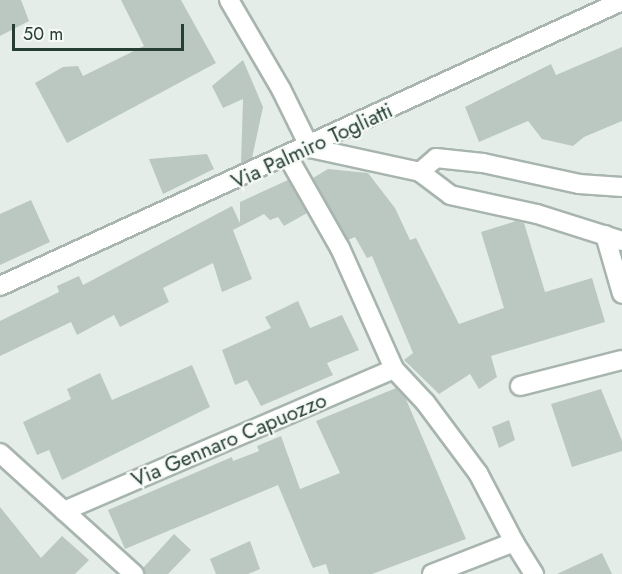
<!DOCTYPE html>
<html>
<head>
<meta charset="utf-8">
<style>
	body { margin:0 }
	#map { position:relative; width:622px; height:574px; overflow:hidden; background:#e5ede9; font-family:Jost,sans-serif }
	div>[style] { position:absolute }
	[style*='--x'] { left:calc(var(--x)*1px); top:calc(var(--y)*1px); width:calc(var(--w)*1px); rotate:calc(var(--a)*1deg) }
	.building>* { inset:0; background:#bbc8c1 }
	.roads { filter:drop-shadow(2px 0 #a8b5af) drop-shadow(-2px 0 #a8b5af) drop-shadow(0 2px #a8b5af) drop-shadow(0 -2px #a8b5af) }
	.minor>* { height:18px; margin:-9px; padding:0 9px; transform-origin:9px; border-radius:9px; background:#fff }
	.tertiary>* { height:18px; margin:-9px; padding:0 9px; transform-origin:9px; border-radius:9px; background:#fff }
	span { translate:-50% -50%; white-space:nowrap; text-align:center; line-height:1.15; -webkit-text-stroke:4.5px #f6faf7; paint-order:stroke }
	.street-label { font-size:21px; color:#263e34 }
	.scale { position:absolute; left:12px; top:24px; width:172px; height:27px; box-sizing:border-box; border:3px solid #263e34; border-top:0; padding-left:8px; font-size:18px; line-height:21px; white-space:nowrap; color:#263e34; -webkit-text-stroke:4px #f6faf7; paint-order:stroke }
</style>
</head>
<body>
<div id="map">
	<div class="building">
		<i style="clip-path:polygon(0 0,21px 0,29px 21px,0 36px)"></i>
		<i style="clip-path:polygon(121px 0,181px 0,216px 63px,67px 143px,35px 83px,63px 67px,78px 66px,83px 76px,144px 46px)"></i>
		<i style="clip-path:polygon(622px 47px,622px 121px,584px 137px,573px 146px,542px 139px,528px 121px,479px 142px,465px 107px,551px 64px,556px 75px)"></i>
		<i style="clip-path:polygon(243px 60px,263px 107px,252px 158px,241px 163px,243px 99px,223px 108px,212px 86px)"></i>
		<i style="clip-path:polygon(207px 154px,214px 169px,163px 194px,149px 159px)"></i>
		<i style="clip-path:polygon(328px 169px,368px 173px,395px 208px,410px 240px,416px 238px,459px 324px,504px 308px,481px 232px,516px 221px,524px 223px,545px 292px,592px 278px,605px 322px,491px 356px,497px 377px,479px 389px,470px 374px,439px 394px,404px 360px,413px 353px,372px 256px,367px 258px,355px 237px,348px 240px,313px 178px)"></i>
		<i style="clip-path:polygon(288px 180px,307px 213px,284px 226px,278px 217px,270px 220px,264px 214px,233px 230px,252px 279px,222px 292px,213px 263px,163px 288px,169px 302px,120px 327px,114px 315px,77px 335px,71px 322px,0 356px,0 321px,59px 292px,57px 286px,79px 276px,83px 285px,232px 206px,240px 223px,240px 202px)"></i>
		<i style="clip-path:polygon(31px 200px,50px 242px,0 265px,0 214px)"></i>
		<i style="clip-path:polygon(298px 301px,310px 328px,342px 315px,359px 350px,327px 363px,333px 375px,261px 406px,247px 380px,235px 385px,222px 350px,271px 328px,265px 317px)"></i>
		<i style="clip-path:polygon(192px 365px,210px 407px,62px 480px,49px 450px,37px 455px,23px 422px,71px 399px,67px 389px,100px 373px,112px 400px)"></i>
		<i style="clip-path:polygon(396px 388px,405px 397px,466px 539px,372px 574px,329px 574px,326px 564px,313px 568px,311px 564px,278px 485px,125px 549px,108px 510px,232px 457px,233px 461px,259px 451px,257px 446px,281px 436px,300px 489px,340px 473px,316px 421px)"></i>
		<i style="clip-path:polygon(601px 389px,622px 441px,622px 451px,572px 467px,551px 404px)"></i>
		<i style="clip-path:polygon(509px 420px,515px 440px,499px 448px,492px 427px)"></i>
		<i style="clip-path:polygon(0 507px,41px 558px,62px 536px,89px 560px,75px 574px,0 574px)"></i>
		<i style="clip-path:polygon(174px 534px,191px 550px,168px 574px,145px 574px,143px 568px)"></i>
		<i style="clip-path:polygon(250px 541px,260px 569px,248px 574px,216px 574px,210px 559px)"></i>
		<i style="clip-path:polygon(602px 553px,612px 574px,557px 574px)"></i>
	</div>
	<div class="roads">
		<div class="minor">
			<i style="--x:229;--y:0;--w:103;--a:59.7"></i>
			<i style="--x:281;--y:89;--w:66;--a:63.8"></i>
			<i style="--x:310;--y:148;--w:113;--a:12.3"></i>
			<i style="--x:420;--y:172;--w:38;--a:37"></i>
			<i style="--x:450;--y:195;--w:89;--a:12.3"></i>
			<i style="--x:537;--y:214;--w:89;--a:17.6"></i>
			<i style="--x:288;--y:157;--w:105;--a:60.3"></i>
			<i style="--x:340;--y:248;--w:133;--a:65.9"></i>
			<i style="--x:394;--y:369;--w:45;--a:46.8"></i>
			<i style="--x:425;--y:402;--w:89;--a:53.3"></i>
			<i style="--x:478;--y:473;--w:78;--a:62.4"></i>
			<i style="--x:514;--y:542;--w:88;--a:158.7"></i>
			<i style="--x:420;--y:172;--w:21;--a:-41"></i>
			<i style="--x:436;--y:158;--w:47;--a:6.1"></i>
			<i style="--x:483;--y:163;--w:98;--a:12.3"></i>
			<i style="--x:579;--y:184;--w:43;--a:4"></i>
			<i style="--x:605;--y:235;--w:61;--a:73.9"></i>
			<i style="--x:520;--y:386;--w:105;--a:-14.3"></i>
			<i style="--x:0;--y:453;--w:181;--a:42.1"></i>
			<i style="--x:64;--y:511;--w:359;--a:-23.3"></i>
			<i style="--x:514;--y:542;--w:38;--a:58"></i>
		</div>
		<div class="tertiary">
			<i style="--x:0;--y:286;--w:684;--a:-24.62"></i>
		</div>
	</div>
	<div class="street-label">
		<span style="left:312px;top:146px;rotate:-25deg">Via Palmiro Togliatti</span>
		<span style="left:229px;top:440px;rotate:-23deg">Via Gennaro Capuozzo</span>
	</div>
	<div class="scale">50 m</div>
</div>
</body>
</html>
